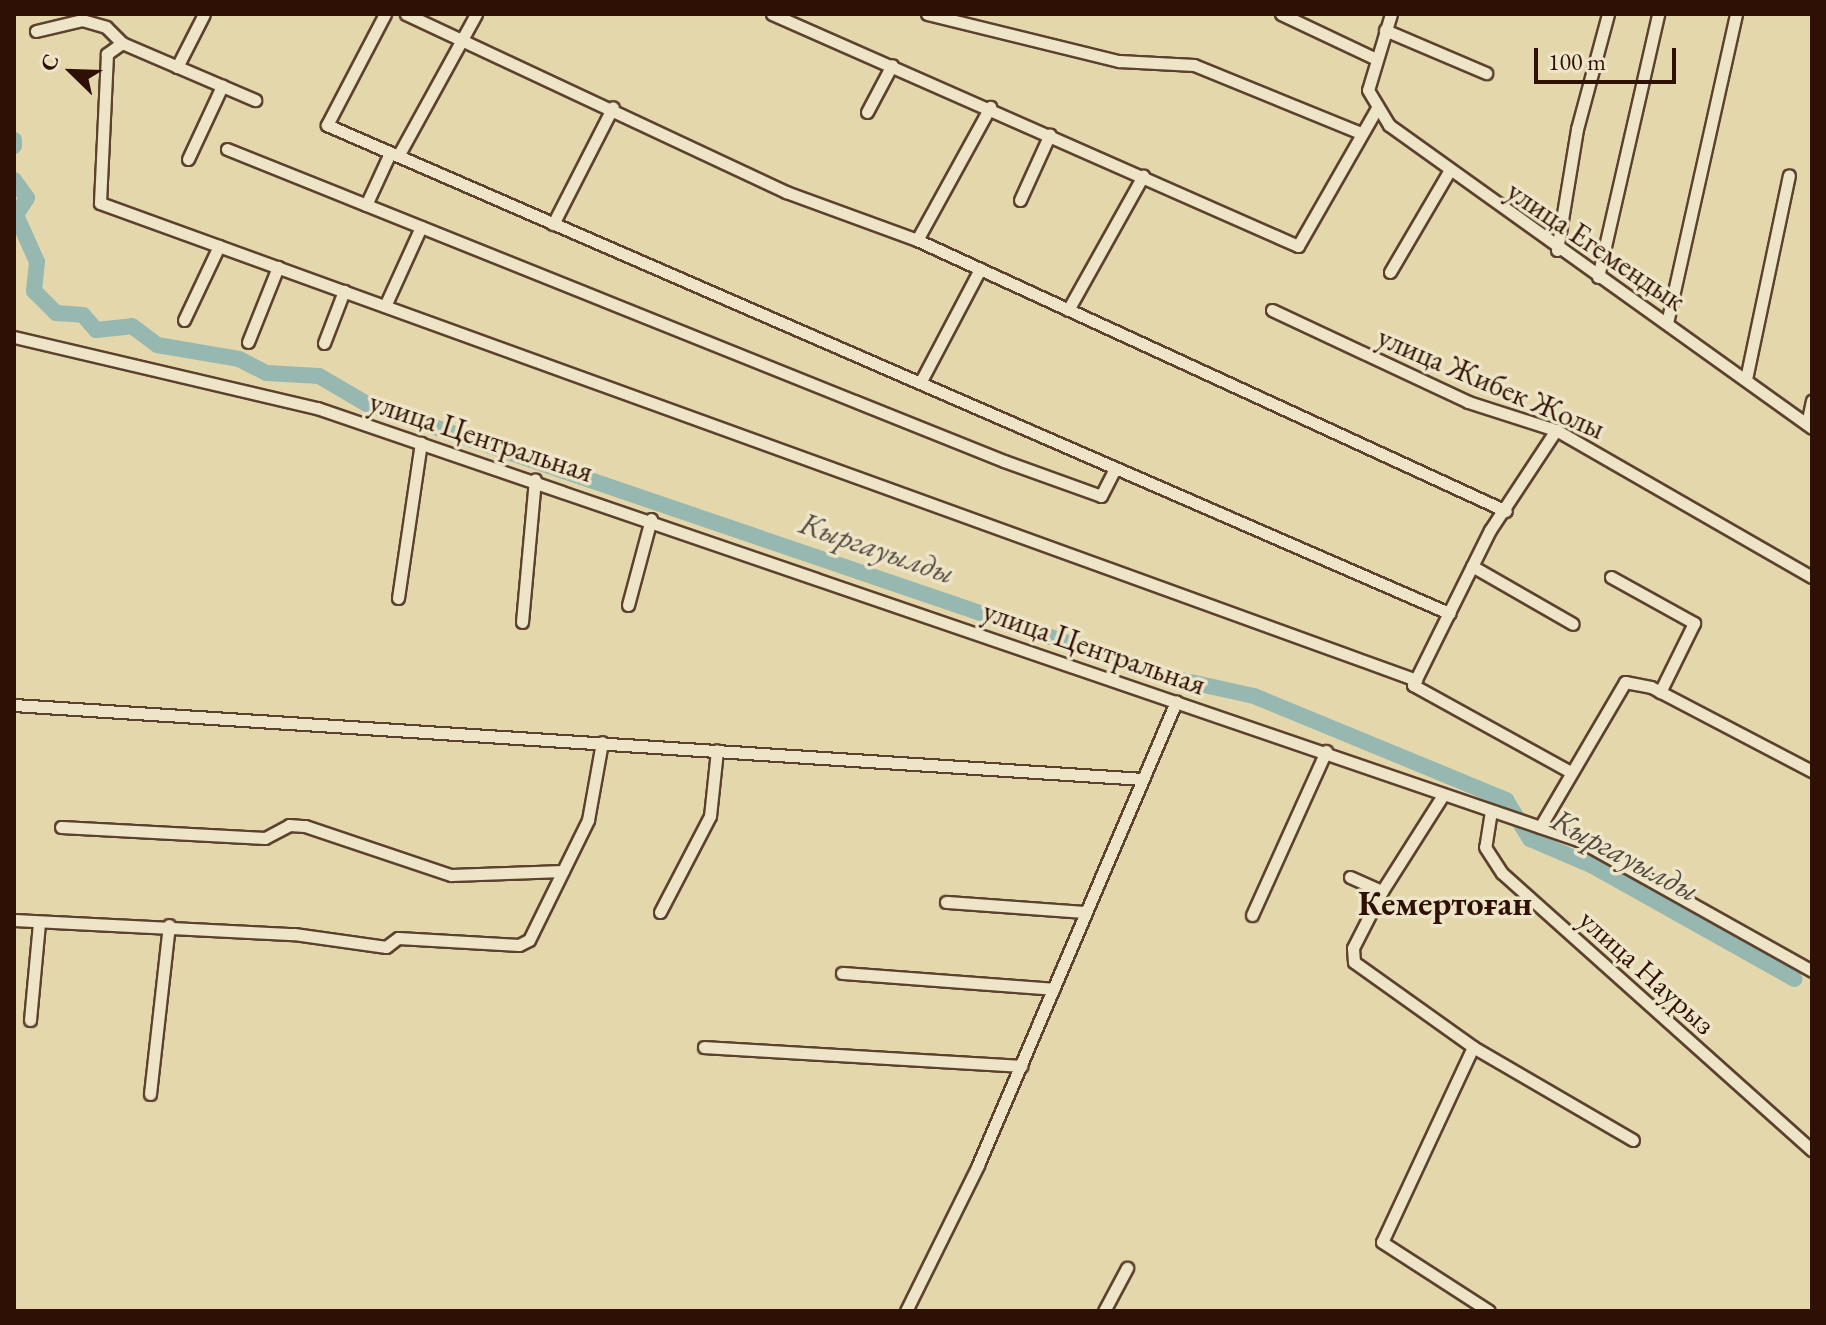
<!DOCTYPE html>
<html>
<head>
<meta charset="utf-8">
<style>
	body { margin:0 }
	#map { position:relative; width:1826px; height:1325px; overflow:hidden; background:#e5d7ac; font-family:"EB Garamond",serif }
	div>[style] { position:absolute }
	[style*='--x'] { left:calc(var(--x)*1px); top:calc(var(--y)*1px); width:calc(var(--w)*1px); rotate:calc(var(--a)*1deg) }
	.river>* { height:16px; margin:-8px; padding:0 8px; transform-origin:8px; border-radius:8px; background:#97b8b0 }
	.roads { filter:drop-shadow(2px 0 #5c422e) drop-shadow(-2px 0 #5c422e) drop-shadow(0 2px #5c422e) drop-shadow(0 -2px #5c422e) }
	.street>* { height:11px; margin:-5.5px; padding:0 5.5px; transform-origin:5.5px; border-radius:5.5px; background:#eee5c9 }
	span { translate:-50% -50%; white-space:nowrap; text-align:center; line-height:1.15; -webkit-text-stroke:7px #eee5c9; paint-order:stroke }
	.street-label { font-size:30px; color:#2e1104 }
	.water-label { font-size:32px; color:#534b40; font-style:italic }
	.quarter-label { font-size:34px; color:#2e1104; font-weight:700 }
	.frame { position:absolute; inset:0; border:16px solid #2e1104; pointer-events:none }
	.north { position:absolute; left:32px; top:32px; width:80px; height:80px; -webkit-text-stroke:6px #eee5c9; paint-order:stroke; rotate:293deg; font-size:22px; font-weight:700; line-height:32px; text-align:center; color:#2e1104 }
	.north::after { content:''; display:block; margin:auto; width:28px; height:36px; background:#2e1104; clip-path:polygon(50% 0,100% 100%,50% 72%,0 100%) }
	.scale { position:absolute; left:1534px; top:48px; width:142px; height:36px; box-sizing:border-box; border:4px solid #2e1104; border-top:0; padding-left:10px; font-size:24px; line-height:28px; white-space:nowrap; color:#2e1104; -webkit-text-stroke:6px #eee5c9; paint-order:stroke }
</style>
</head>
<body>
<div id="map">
	<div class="river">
		<i style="--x:14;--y:140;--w:6;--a:90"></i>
		<i style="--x:14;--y:180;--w:22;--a:54"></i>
		<i style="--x:27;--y:198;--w:20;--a:123"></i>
		<i style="--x:16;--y:215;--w:51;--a:65.9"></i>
		<i style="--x:37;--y:262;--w:29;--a:96"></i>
		<i style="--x:34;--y:291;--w:31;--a:45"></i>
		<i style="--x:56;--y:313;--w:27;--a:4"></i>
		<i style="--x:83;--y:315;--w:20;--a:49"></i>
		<i style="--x:96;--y:330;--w:36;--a:-6"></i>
		<i style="--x:132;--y:326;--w:31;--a:37"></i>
		<i style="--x:157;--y:345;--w:83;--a:9.7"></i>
		<i style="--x:239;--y:359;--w:31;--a:27"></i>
		<i style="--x:267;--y:373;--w:52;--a:3.3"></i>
		<i style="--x:319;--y:376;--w:56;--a:30.3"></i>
		<i style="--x:367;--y:404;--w:846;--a:18.82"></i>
		<i style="--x:1168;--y:677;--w:88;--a:12.5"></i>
		<i style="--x:1254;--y:696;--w:273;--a:22.4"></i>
		<i style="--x:1506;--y:800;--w:46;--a:58.4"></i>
		<i style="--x:1530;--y:839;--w:69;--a:23.2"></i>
		<i style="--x:1593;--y:866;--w:231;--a:29.3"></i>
	</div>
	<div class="roads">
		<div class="street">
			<i style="--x:385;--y:14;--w:125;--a:117.6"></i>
			<i style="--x:327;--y:125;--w:1224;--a:23.51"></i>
			<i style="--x:406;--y:14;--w:420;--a:25.1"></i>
			<i style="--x:786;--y:192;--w:140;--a:20.1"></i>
			<i style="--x:917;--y:240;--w:648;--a:24.71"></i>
			<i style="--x:772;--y:14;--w:575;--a:23.8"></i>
			<i style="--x:1298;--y:246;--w:157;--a:-60.2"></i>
			<i style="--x:927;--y:14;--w:198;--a:13.8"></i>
			<i style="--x:1119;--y:61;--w:75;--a:3.1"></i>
			<i style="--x:1194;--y:65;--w:177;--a:22.2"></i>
			<i style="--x:1281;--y:14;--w:105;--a:25.3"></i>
			<i style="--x:1391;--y:14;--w:79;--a:106.8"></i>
			<i style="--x:1368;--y:90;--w:41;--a:59"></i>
			<i style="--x:1389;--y:125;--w:520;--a:35.61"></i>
			<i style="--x:1385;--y:30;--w:110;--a:23.1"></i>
			<i style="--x:36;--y:31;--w:47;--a:-13.4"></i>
			<i style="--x:82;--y:20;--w:25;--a:16"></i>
			<i style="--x:106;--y:27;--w:23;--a:45"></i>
			<i style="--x:122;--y:43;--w:145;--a:23.2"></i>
			<i style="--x:122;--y:43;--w:19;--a:144"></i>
			<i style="--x:107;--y:54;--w:149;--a:92.7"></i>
			<i style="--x:100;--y:203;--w:1400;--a:19.92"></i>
			<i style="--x:177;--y:67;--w:59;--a:-63"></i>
			<i style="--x:867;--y:112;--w:53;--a:-62"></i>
			<i style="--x:227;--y:149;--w:837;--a:21.88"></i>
			<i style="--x:1004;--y:461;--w:103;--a:19.8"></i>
			<i style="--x:1101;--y:496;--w:30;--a:-63"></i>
			<i style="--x:398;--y:156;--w:162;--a:-61.2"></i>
			<i style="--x:188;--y:159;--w:81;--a:-65"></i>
			<i style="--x:1020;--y:200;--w:72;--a:-65.6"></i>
			<i style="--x:366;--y:205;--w:57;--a:-65.2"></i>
			<i style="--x:553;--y:224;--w:131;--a:-62.9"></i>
			<i style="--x:917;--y:240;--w:152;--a:-61.2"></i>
			<i style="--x:1557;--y:250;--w:123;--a:-80.6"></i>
			<i style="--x:1577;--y:129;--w:119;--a:-74.9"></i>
			<i style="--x:1390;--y:272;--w:115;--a:-59.6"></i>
			<i style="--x:1598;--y:277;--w:270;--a:-77.1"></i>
			<i style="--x:385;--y:306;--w:87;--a:-65.5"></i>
			<i style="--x:1068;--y:310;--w:154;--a:-60.8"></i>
			<i style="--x:1272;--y:310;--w:217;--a:25.1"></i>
			<i style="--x:1468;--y:402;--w:92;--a:17.7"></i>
			<i style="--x:1556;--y:430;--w:295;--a:29.9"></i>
			<i style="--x:184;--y:320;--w:82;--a:-64.7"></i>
			<i style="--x:1667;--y:323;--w:317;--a:-77.4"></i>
			<i style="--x:14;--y:337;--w:311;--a:13.2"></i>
			<i style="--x:317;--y:408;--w:1333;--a:18.91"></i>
			<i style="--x:1578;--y:840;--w:268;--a:29.2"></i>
			<i style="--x:248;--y:342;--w:81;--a:-68.2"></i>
			<i style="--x:324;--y:343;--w:56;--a:-69"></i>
			<i style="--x:1746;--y:379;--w:208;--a:-78.1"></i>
			<i style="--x:920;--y:383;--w:129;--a:-62.2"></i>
			<i style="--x:1807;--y:424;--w:24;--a:-78"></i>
			<i style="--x:1556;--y:430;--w:120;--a:123.4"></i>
			<i style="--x:1490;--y:530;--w:173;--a:116.4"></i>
			<i style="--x:1413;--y:685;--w:178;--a:28.9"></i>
			<i style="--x:1472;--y:566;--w:116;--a:29.9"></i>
			<i style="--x:1611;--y:577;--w:95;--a:29"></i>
			<i style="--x:1694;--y:623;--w:77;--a:116.2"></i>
			<i style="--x:398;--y:598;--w:157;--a:-81.6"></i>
			<i style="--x:628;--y:605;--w:89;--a:-75"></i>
			<i style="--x:522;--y:622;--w:143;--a:-84.8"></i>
			<i style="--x:14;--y:705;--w:1131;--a:3.75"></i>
			<i style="--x:1443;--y:795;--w:114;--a:122.4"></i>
			<i style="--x:1382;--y:891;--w:64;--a:117"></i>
			<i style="--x:1353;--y:948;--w:14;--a:86"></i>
			<i style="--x:1354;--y:962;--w:146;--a:35.5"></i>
			<i style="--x:1473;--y:1047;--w:185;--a:30.2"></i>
			<i style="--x:1491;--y:811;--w:36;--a:99"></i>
			<i style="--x:1485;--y:847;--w:31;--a:57"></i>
			<i style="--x:1502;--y:873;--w:416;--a:41.8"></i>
			<i style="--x:61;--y:827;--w:204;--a:3.1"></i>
			<i style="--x:265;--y:838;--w:27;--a:-28"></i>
			<i style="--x:289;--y:825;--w:16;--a:4"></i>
			<i style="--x:305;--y:826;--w:154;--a:18.6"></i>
			<i style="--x:451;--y:875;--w:112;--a:-2"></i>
			<i style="--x:1540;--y:827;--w:168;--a:-59.6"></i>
			<i style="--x:1625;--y:682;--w:26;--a:11"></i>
			<i style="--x:1651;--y:687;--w:182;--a:27.6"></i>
			<i style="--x:1350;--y:877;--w:35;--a:24"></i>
			<i style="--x:946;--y:902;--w:140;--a:4.1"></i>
			<i style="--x:660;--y:912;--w:108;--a:-62.5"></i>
			<i style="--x:710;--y:816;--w:66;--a:-83.9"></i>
			<i style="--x:1252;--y:915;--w:180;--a:-65.7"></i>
			<i style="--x:14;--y:920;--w:280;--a:2.9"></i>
			<i style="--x:294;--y:934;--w:93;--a:8"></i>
			<i style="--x:386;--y:947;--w:15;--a:-37"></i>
			<i style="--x:398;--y:938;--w:121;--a:3.3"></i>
			<i style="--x:519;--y:945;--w:11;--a:-27"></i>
			<i style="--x:529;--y:940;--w:134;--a:-63.8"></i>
			<i style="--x:588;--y:820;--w:79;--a:-79.8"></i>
			<i style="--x:842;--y:973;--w:212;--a:4.3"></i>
			<i style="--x:30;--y:1020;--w:97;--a:-84.7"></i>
			<i style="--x:704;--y:1047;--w:318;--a:3.4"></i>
			<i style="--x:1473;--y:1047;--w:215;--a:115"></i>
			<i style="--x:1382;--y:1242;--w:127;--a:32.8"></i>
			<i style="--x:150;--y:1094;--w:170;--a:-83.6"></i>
			<i style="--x:906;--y:1311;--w:163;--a:-63.7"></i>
			<i style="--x:978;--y:1165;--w:504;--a:-66.85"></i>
			<i style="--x:1104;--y:1311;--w:49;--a:-61.9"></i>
		</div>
	</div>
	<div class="street-label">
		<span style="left:1596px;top:246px;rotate:34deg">улица Егемендык</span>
		<span style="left:1491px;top:383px;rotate:23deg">улица Жибек Жолы</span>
		<span style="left:481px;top:437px;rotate:18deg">улица Центральная</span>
		<span style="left:1094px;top:648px;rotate:19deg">улица Центральная</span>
		<span style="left:1647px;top:972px;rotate:42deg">улица Наурыз</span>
	</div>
	<div class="water-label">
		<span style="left:877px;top:548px;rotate:19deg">Кыргауылды</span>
		<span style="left:1625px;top:855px;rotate:28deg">Кыргауылды</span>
	</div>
	<div class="quarter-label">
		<span style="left:1445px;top:904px">Кемертоған</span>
	</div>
	<div class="frame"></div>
	<div class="north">С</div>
	<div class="scale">100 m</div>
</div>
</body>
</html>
